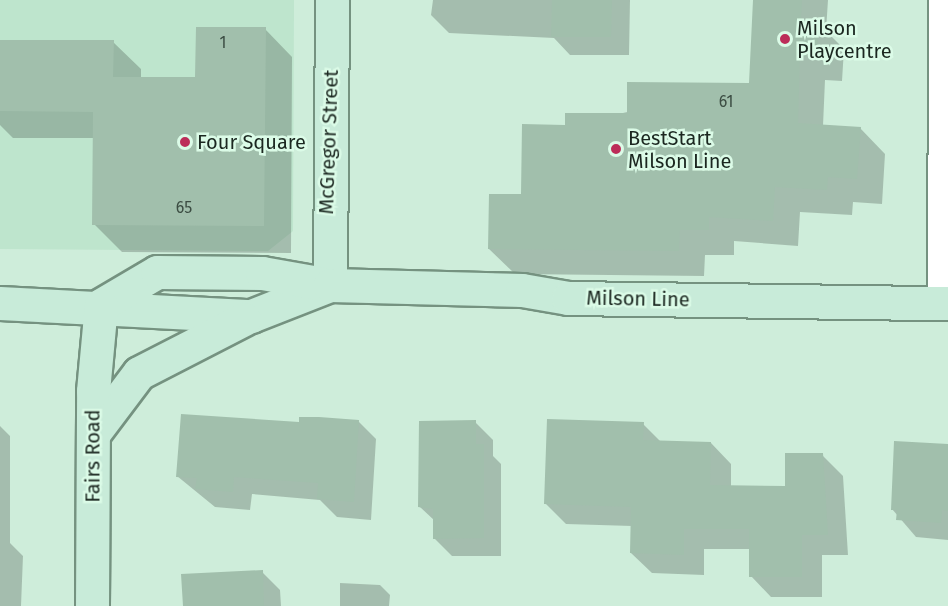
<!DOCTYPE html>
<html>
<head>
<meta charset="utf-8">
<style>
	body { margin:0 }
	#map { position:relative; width:948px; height:606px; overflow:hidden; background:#ceedda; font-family:"Fira Sans",sans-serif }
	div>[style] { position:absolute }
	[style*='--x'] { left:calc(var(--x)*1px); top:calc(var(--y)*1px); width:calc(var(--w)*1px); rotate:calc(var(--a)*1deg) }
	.built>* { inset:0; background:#bee5cd }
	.shadow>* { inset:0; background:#0003 }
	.building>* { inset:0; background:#a1bfac }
	.roads { filter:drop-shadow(2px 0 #759280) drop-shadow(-2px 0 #759280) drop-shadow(0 2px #759280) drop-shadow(0 -2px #759280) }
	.street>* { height:33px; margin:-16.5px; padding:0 16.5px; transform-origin:16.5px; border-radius:16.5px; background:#fff }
	.secondary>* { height:33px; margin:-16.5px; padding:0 16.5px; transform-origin:16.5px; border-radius:16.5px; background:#c8ebd9 }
	.dots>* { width:16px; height:16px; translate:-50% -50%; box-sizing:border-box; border:3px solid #dbfbe7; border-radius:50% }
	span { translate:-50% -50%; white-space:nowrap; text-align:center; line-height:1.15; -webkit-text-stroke:5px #dbfbe7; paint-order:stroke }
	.number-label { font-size:16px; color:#3c4d43 }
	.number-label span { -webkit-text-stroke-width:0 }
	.poi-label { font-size:20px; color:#1b2720 }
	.left { translate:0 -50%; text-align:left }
	.street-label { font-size:20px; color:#1b2720 }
</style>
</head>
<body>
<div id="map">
	<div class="built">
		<i style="clip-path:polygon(0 0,294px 0,293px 231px,268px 251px,0 249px)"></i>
	</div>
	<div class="shadow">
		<i style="clip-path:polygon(433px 0,630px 0,629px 55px,570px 55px,554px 38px,449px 33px,431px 15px)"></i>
		<i style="clip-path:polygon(754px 0,828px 0,826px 31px,844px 49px,842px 81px,825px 80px,823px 126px,860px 128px,885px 154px,882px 204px,853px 202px,852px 215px,800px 212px,798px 246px,734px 241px,734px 255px,705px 255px,704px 276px,515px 274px,489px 249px,566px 126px,750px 84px)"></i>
		<i style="clip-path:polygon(265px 29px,292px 57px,291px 253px,122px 252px,94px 224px,94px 138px,13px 138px,0 125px,0 41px,113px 42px,141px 69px,141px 78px,197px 78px)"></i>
		<i style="clip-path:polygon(358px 421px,376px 439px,371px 520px,337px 517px,320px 500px,252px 494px,250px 510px,215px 507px,177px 476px,300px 424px)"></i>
		<i style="clip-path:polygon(475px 422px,493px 440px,493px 456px,501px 464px,501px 556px,452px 556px,434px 538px,435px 521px,420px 507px)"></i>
		<i style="clip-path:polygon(643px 424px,661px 442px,711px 443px,731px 464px,731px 487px,787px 488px,822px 455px,843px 476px,848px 555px,822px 555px,822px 597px,771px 597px,751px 576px,751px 549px,704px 549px,704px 575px,652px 573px,631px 553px,632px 526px,566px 524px,545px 503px)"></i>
		<i style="clip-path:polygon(0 426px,10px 436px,10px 543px,23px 556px,21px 606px,0 606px)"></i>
		<i style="clip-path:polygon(948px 445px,948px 540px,916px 537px,892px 509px)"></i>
		<i style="clip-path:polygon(262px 572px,280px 590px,281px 606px,184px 606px)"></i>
		<i style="clip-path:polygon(340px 583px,380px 585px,390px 595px,389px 606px,340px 606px)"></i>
	</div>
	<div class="building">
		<i style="clip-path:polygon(552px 0,612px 0,611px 37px,551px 37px)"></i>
		<i style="clip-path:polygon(753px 0,802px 0,801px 21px,819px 22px,817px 57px,800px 56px,798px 123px,861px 127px,857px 179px,828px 177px,827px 190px,775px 187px,773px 221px,709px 217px,709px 230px,680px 230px,679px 251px,488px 249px,489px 194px,521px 194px,522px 124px,565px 125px,565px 113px,627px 113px,627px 82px,749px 83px)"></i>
		<i style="clip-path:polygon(196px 27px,266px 27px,264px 226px,92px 225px,93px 112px,0 111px,0 40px,114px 40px,113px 77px,195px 77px)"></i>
		<i style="clip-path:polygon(181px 414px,299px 422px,299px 417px,319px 417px,359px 420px,354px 502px,317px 499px,318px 483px,234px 477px,233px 492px,195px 489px,197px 478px,176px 477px)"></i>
		<i style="clip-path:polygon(547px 419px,644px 422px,643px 440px,711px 442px,710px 485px,785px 486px,785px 453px,823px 453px,828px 535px,802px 535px,802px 577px,749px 577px,749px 529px,684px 529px,684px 555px,630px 553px,631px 507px,544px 504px)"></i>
		<i style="clip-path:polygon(476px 420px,476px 444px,484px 444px,484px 538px,433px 539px,433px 509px,418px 507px,419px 421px)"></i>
		<i style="clip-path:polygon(894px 441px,948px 444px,948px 511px,942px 510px,941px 523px,896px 520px,897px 510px,891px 510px)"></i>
		<i style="clip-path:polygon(263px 570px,264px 606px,183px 606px,181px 574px)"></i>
	</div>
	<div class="roads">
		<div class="street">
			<i style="--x:944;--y:303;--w:303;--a:-89.8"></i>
		</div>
		<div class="secondary">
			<i style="--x:330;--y:285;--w:285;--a:-89.6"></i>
			<i style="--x:0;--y:303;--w:251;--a:3"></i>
			<i style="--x:251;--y:316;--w:85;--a:-21.4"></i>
			<i style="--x:101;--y:305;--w:65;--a:-30.5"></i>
			<i style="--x:157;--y:272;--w:105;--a:0.5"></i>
			<i style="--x:262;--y:273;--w:69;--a:10"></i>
			<i style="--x:330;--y:285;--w:192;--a:1.5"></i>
			<i style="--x:522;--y:290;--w:47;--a:9.9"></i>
			<i style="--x:568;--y:298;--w:380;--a:0.8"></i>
			<i style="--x:93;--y:434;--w:76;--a:-53"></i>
			<i style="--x:139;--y:373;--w:118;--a:-27.2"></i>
			<i style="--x:92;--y:606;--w:215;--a:-89.7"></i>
			<i style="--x:93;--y:391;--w:86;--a:-84.7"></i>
		</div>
	</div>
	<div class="dots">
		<i style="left:785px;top:39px;background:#bc2d59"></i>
		<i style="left:185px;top:142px;background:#bc2d59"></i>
		<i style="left:616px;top:149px;background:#bc2d59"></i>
	</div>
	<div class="number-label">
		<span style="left:223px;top:43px">1</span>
		<span style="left:726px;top:102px">61</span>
		<span style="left:184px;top:208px">65</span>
	</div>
	<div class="poi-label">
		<span class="left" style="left:797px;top:40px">Milson<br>Playcentre</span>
		<span class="left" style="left:628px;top:150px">BestStart<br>Milson Line</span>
		<span class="left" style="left:197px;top:142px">Four Square</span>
	</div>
	<div class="street-label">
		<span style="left:329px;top:142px;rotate:-88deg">McGregor Street</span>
		<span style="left:638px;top:299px;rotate:1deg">Milson Line</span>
		<span style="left:93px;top:456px;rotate:-90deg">Fairs Road</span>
	</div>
</div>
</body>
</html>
